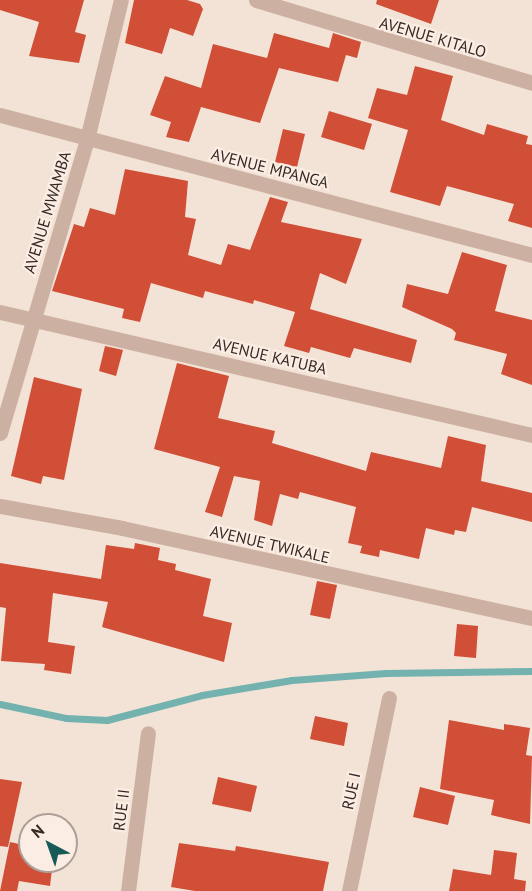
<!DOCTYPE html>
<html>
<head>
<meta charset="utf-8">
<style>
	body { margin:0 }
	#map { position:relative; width:532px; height:891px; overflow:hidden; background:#f3e3d6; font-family:"PT Sans",sans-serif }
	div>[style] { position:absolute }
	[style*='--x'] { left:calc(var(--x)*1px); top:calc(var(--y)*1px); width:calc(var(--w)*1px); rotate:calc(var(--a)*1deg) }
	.stream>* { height:7px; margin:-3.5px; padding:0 3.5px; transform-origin:3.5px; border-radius:3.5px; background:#73b2af }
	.building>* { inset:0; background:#d14e37 }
	.street>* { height:15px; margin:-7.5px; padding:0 7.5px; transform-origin:7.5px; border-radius:7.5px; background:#ccb1a2 }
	span { translate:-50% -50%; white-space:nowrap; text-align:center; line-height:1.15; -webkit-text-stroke:4.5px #fbede3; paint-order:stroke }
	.street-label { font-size:16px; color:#362925 }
	.north { position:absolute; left:18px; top:813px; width:60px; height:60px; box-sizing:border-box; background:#fbede3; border:2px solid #ac9f97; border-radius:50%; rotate:319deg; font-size:16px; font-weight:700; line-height:24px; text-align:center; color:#362925 }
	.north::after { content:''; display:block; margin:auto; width:21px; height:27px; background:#175a58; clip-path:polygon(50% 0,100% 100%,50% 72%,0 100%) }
</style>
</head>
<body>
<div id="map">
	<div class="stream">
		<i style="--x:0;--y:704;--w:67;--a:12"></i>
		<i style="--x:66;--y:718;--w:41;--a:2.8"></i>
		<i style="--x:107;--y:720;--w:98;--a:-14.7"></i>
		<i style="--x:202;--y:695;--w:91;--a:-9.5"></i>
		<i style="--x:292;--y:680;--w:94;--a:-4.3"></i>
		<i style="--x:386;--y:673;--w:146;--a:-0.8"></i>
	</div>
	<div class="building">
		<i style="clip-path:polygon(0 0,84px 0,75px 32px,86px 35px,79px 63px,29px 56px,39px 22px,0 10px)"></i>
		<i style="clip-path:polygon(134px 0,187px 0,200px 4px,203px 9px,193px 36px,170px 28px,162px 54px,125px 43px)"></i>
		<i style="clip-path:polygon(377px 0,439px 0,431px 24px,376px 4px)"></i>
		<i style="clip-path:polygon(274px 33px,329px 48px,333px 33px,361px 42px,357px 58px,346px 55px,338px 82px,279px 68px,260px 123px,201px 107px,189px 142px,166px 137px,171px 122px,150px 115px,165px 76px,201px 88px,213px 44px,267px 58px)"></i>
		<i style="clip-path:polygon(415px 66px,453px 76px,441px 120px,484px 135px,487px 124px,528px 136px,526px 144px,532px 145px,532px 228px,508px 221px,514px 204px,447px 186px,440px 206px,390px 192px,408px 130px,368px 118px,377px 88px,407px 95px)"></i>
		<i style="clip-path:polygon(329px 111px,372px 124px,364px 150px,321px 137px)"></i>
		<i style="clip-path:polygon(283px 129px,305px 134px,297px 167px,275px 162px)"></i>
		<i style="clip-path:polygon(125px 169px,188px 181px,185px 217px,196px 219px,188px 255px,221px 265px,228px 244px,250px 250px,270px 197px,288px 202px,281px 222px,362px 239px,346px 284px,320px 273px,310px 309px,417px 340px,411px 363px,354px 348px,350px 358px,311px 347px,309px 353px,284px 346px,295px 312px,254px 300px,253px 304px,205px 291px,203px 298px,151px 283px,140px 322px,122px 318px,124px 309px,52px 291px,74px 224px,84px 227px,90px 208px,115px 215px)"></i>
		<i style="clip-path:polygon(462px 252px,507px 265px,495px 311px,532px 320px,532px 385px,501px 374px,507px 354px,454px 340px,456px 333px,452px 329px,402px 307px,407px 284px,448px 294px)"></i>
		<i style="clip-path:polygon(105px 346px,123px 350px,116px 376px,99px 371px)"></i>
		<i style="clip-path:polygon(177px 363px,229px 376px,218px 418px,275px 431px,272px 443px,366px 471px,371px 452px,441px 468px,448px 436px,486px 445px,481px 481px,532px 493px,532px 522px,472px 507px,466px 532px,455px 530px,454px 535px,426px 528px,419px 559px,380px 550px,379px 557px,360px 553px,362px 546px,348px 543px,356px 507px,300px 492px,298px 499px,280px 494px,272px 526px,254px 520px,260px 481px,234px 476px,222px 517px,205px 512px,220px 467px,154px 449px)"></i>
		<i style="clip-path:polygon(34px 377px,82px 389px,64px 480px,43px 476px,41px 484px,11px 476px)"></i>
		<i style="clip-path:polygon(135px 543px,160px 548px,158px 560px,176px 564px,175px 570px,211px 579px,203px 616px,232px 623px,224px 662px,102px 627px,108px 602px,53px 593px,48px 642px,75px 646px,71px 674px,44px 670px,45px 664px,1px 661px,6px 608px,0 607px,0 563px,101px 579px,106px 545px,134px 549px)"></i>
		<i style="clip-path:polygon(317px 581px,337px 585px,330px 619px,310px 615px)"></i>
		<i style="clip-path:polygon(457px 624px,478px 626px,476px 658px,454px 656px)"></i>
		<i style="clip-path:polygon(315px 716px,348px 723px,344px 746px,310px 739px)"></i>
		<i style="clip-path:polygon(449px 720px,504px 730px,504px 724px,530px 728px,526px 755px,532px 756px,530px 824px,491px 815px,494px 800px,440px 789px)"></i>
		<i style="clip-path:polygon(218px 777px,257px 786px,251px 812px,212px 804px)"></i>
		<i style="clip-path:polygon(0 779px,22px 782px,8px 847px,0 846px)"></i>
		<i style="clip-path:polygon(420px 787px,455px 796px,448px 825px,413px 817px)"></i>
		<i style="clip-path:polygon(10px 842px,28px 846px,24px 861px,53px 861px,50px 886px,19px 881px,17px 891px,0 891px)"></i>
		<i style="clip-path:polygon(179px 843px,235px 851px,236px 846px,329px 862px,323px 891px,195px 891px,171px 887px)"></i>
		<i style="clip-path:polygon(494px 850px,517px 853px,514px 879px,526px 881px,525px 891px,449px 891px,453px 869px,491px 875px)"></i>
	</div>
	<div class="street">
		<i style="--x:256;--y:0;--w:288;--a:16.7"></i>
		<i style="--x:0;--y:115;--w:550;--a:14.74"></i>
		<i style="--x:0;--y:312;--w:546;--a:13.02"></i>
		<i style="--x:0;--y:433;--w:307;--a:-73.5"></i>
		<i style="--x:87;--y:139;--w:143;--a:-76.3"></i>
		<i style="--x:0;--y:506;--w:124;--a:10.2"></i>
		<i style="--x:122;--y:528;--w:420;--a:12.4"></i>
		<i style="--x:128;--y:891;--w:159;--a:-82.8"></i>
		<i style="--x:349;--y:891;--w:197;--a:-78.3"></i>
	</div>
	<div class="street-label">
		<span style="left:433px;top:37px;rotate:16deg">AVENUE KITALO</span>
		<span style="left:270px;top:168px;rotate:14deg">AVENUE MPANGA</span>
		<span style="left:47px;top:212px;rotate:-73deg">AVENUE MWAMBA</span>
		<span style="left:270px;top:356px;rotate:13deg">AVENUE KATUBA</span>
		<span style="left:270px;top:544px;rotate:13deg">AVENUE TWIKALE</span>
		<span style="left:351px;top:791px;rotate:-78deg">RUE I</span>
		<span style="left:121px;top:810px;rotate:-83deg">RUE II</span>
	</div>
	<div class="north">N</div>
</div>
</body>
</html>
